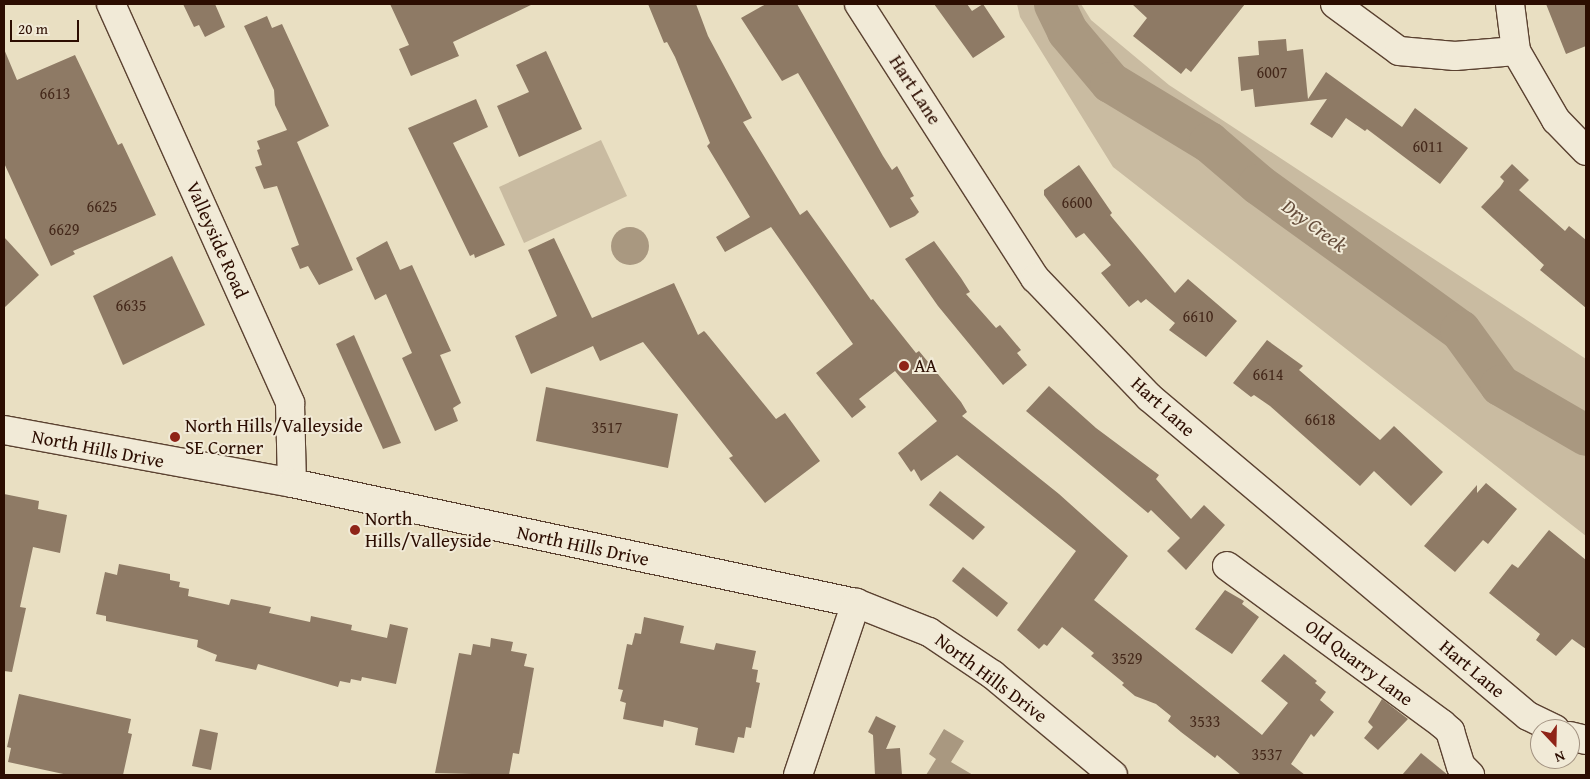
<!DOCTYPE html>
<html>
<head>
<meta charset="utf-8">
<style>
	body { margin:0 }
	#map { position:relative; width:1590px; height:779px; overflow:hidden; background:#e9dfc2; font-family:"Gentium Book Plus",serif }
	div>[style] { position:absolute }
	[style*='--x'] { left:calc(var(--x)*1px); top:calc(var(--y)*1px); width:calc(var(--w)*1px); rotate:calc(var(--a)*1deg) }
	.green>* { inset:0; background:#c9bba1 }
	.water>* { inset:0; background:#a99880 }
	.round { border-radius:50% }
	.river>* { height:41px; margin:-20.5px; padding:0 20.5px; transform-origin:20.5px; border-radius:20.5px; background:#a99880 }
	.building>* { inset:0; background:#8e7a65 }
	.roads { filter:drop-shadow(1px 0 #5b4231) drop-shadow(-1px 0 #5b4231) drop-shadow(0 1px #5b4231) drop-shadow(0 -1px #5b4231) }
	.minor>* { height:28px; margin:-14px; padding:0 14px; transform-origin:14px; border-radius:14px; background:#f1ead7 }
	.tertiary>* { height:28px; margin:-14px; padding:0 14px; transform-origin:14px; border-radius:14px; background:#f1ead7 }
	.dots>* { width:14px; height:14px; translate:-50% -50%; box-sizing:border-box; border:2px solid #f1ead7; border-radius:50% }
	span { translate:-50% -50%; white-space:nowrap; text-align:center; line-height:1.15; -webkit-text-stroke:4px #f1ead7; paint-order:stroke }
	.number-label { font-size:16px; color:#44281a }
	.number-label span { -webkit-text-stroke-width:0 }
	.street-label { font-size:19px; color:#2c0d01 }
	.poi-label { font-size:19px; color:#2c0d01 }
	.left { translate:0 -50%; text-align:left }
	.water-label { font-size:20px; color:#644c3a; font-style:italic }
	.frame { position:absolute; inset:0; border:5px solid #2c0d01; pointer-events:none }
	.north { position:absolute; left:1530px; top:719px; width:50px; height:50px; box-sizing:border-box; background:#f1ead7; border:1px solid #a29281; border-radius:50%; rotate:159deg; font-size:14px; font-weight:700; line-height:20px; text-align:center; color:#2c0d01 }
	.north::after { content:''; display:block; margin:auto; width:18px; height:22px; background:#8f2418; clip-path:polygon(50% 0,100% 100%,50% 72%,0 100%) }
	.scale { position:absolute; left:10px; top:20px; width:69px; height:22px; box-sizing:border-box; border:2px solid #2c0d01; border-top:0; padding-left:6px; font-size:15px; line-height:18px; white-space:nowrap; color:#2c0d01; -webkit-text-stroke:4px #f1ead7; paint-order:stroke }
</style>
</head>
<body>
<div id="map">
	<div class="green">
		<i style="clip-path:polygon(1017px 4px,1081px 4px,1091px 20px,1169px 85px,1586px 359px,1586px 536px,1113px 167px,1020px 17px)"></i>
		<i style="clip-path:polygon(601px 140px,627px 196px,524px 243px,499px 187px)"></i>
	</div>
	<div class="water">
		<i class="round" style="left:611px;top:227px;width:38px;height:38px"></i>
		<i style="clip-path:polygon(944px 729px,964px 741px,951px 762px,973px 775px,926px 775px,936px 759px,929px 754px)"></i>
	</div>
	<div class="river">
		<i style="--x:1054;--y:4;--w:30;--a:64"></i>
		<i style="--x:1067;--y:31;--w:67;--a:49.9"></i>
		<i style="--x:1110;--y:82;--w:116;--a:31.2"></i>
		<i style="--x:1209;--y:142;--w:65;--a:40.6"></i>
		<i style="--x:1258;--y:184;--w:249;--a:35.9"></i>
		<i style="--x:1460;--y:330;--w:68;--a:54"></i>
		<i style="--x:1500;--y:385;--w:99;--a:30.2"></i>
	</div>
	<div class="building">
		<i style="clip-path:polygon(183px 4px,215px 4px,225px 27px,205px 37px,199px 25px,194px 27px)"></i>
		<i style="clip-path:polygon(390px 4px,533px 4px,453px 42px,459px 56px,411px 76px,399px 49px,409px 45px)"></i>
		<i style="clip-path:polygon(648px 4px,696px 4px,708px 36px,752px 118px,743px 122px,800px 215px,807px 210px,871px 300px,873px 299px,916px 353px,919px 351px,961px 402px,967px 412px,962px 416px,1059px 494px,1128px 556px,1094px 600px,1262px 735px,1288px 703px,1261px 681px,1284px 654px,1317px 681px,1315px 683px,1326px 692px,1320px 700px,1334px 712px,1314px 737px,1311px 734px,1291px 764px,1305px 775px,1241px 775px,1217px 755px,1215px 758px,1181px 732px,1168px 721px,1171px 716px,1156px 704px,1135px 696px,1122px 685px,1124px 683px,1091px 656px,1094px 653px,1062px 627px,1047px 646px,1044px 644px,1039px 649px,1017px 630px,1076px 551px,957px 455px,921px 481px,914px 469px,911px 472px,898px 453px,937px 421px,895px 371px,859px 399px,866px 407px,852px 418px,816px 373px,853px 344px,771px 227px,725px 252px,716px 237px,750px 217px,707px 146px,710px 143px,675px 57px,667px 42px,664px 43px)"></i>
		<i style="clip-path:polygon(766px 4px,797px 4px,883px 156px,892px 170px,897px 166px,914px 196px,910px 198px,919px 212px,915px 216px,890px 228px,798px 73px,782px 81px,741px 18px)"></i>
		<i style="clip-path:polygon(934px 4px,967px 4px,972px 11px,983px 4px,1005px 37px,973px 58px)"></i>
		<i style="clip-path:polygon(1132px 4px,1245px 4px,1191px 72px,1186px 68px,1181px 74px,1133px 36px,1147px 18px)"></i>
		<i style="clip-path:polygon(1546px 4px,1586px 4px,1586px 46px,1566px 54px)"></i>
		<i style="clip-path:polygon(267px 16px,272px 28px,282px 24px,329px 126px,297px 142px,353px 270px,319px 285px,308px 266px,300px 269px,291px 248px,299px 245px,277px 186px,264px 189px,255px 167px,262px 165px,257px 150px,260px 149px,257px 141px,287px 130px,275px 105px,274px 90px,244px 26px)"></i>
		<i style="clip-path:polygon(1286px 39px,1287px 51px,1303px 49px,1308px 99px,1326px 72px,1402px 127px,1415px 108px,1468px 148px,1440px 184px,1367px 129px,1365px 131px,1346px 118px,1332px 138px,1310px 124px,1327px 99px,1255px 107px,1253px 89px,1241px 91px,1238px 57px,1259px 55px,1258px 41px)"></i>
		<i style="clip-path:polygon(4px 49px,17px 80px,75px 55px,118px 145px,122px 143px,156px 215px,73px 251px,75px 254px,51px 266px,4px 163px)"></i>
		<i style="clip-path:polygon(546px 51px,582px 129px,519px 157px,497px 106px,529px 92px,516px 65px)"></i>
		<i style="clip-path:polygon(476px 99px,488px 127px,453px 143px,505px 245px,475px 258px,474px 254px,470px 256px,408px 128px)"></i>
		<i style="clip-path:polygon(1512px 164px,1529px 180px,1519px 190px,1565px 231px,1569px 226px,1586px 240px,1586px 308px,1540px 270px,1544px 265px,1481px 207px,1500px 187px,1504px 181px,1500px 177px)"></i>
		<i style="clip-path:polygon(1079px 165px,1112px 213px,1110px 215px,1175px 293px,1188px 279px,1237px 321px,1206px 357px,1169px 330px,1175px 323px,1146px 299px,1141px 303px,1138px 300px,1129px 307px,1101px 273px,1111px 265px,1084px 233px,1076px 238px,1044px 195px,1044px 190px)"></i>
		<i style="clip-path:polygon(4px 237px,39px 275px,4px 308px)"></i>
		<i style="clip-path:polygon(554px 238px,592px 318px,674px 283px,698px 335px,704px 331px,706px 333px,776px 419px,785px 413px,820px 461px,765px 503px,729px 458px,733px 456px,643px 342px,600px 361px,593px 346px,531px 374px,515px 336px,557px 316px,528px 250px)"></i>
		<i style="clip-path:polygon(387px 241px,400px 270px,412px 265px,451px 351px,440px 355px,461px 403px,453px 408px,458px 421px,435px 431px,402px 358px,412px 353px,386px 294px,375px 300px,356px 258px)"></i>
		<i style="clip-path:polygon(934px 241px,961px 278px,970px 292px,966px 294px,996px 328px,1000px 325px,1021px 350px,1017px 353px,1027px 365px,1003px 385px,938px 306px,905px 259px)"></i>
		<i style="clip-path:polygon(172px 256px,205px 325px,123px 365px,93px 296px)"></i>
		<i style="clip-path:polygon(354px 335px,401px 443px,383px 449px,336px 344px)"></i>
		<i style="clip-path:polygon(1267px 340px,1303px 366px,1299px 370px,1380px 440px,1394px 426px,1443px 472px,1411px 506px,1374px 471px,1360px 486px,1270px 406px,1254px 395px,1251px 397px,1233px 383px)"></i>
		<i style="clip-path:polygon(1049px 386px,1096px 428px,1159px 475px,1156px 479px,1191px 519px,1204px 505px,1225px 525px,1186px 570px,1167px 551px,1180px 538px,1151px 510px,1148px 513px,1026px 411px)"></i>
		<i style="clip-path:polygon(546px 387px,678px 414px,668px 468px,536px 441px)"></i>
		<i style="clip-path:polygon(1486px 483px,1517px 509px,1488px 544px,1483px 540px,1455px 572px,1424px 546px,1477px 485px,1477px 493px)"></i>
		<i style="clip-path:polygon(940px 491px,985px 527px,973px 540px,929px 505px)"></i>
		<i style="clip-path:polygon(4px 494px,39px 501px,38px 509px,67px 515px,60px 553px,33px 547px,20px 607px,26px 608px,12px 672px,4px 671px)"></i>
		<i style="clip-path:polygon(1549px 530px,1586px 560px,1586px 649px,1572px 639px,1556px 656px,1536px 640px,1540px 634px,1489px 593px,1512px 564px,1518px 568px)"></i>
		<i style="clip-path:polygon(119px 564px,170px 574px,170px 580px,180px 582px,179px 587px,189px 589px,188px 596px,229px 605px,231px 599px,271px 607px,269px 613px,310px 622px,311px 616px,352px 625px,351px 630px,387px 638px,390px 624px,408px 628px,396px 684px,362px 677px,361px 681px,351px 679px,350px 683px,340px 681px,338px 687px,258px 664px,256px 670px,215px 661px,217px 655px,197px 647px,198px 640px,106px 621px,106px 616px,96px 614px,105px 572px,117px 575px)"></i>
		<i style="clip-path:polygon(963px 567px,1008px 603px,997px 617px,952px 581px)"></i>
		<i style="clip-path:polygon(1225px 590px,1244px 601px,1242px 604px,1259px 617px,1232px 654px,1195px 629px)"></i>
		<i style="clip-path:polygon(644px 617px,684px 626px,680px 643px,714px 650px,716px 643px,756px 651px,752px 669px,758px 670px,756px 682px,760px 683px,755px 707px,751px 728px,746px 727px,744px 738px,738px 737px,734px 753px,695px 745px,698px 728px,664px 720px,663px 727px,623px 719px,626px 703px,620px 701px,623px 690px,618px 689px,627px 644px,632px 645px,635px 633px,641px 634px)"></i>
		<i style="clip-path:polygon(491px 638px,513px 642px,511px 651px,527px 654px,524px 666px,534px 668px,519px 754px,513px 753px,509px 775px,435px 773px,459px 653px,471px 655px,473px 644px,490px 647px)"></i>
		<i style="clip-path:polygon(19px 694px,131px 719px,128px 733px,132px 734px,123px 775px,68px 775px,8px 762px,11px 748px,7px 747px)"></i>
		<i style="clip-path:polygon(1382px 699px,1408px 719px,1378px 750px,1364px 738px,1373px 727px,1368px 722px)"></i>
		<i style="clip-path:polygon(876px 716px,896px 726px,886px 749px,900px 748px,902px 775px,875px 775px,873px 735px,868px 732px)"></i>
		<i style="clip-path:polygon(200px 729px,218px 733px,211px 770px,192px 766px)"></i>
		<i style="clip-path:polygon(1421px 753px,1448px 775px,1402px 775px)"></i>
	</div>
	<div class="roads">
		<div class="minor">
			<i style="--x:111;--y:4;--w:437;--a:65.8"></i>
			<i style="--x:290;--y:403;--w:80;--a:88.6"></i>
			<i style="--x:859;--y:4;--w:326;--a:57.3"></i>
			<i style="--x:1035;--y:278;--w:165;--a:46.2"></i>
			<i style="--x:1149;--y:397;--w:495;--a:40.1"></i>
			<i style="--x:1528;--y:716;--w:30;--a:26"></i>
			<i style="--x:1335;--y:4;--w:79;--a:36.3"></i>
			<i style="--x:1399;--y:51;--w:56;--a:5.1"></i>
			<i style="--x:1455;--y:56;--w:61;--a:-4.7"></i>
			<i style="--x:1510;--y:4;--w:47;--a:82.7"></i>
			<i style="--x:1516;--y:51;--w:80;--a:59.9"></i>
			<i style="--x:1556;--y:120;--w:43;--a:45.9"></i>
			<i style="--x:1227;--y:566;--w:267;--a:36.3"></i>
			<i style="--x:1442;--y:724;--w:11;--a:41"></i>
			<i style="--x:1450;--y:731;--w:37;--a:73"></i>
			<i style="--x:1461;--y:766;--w:13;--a:45"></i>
			<i style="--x:1570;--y:736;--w:16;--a:14"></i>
		</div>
		<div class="tertiary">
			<i style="--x:4;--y:430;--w:293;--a:10.4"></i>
			<i style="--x:292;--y:483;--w:577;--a:12.01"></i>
			<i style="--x:856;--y:603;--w:79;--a:21.7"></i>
			<i style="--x:929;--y:632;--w:77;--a:33.9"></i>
			<i style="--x:993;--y:675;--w:156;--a:39.8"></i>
			<i style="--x:798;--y:775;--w:182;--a:-71.4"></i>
		</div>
	</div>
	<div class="dots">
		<i style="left:904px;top:366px;background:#8f2418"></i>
		<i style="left:175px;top:437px;background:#8f2418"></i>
		<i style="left:355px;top:530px;background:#8f2418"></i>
	</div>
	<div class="number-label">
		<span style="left:1272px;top:72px">6007</span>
		<span style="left:55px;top:93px">6613</span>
		<span style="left:1428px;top:146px">6011</span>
		<span style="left:1077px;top:202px">6600</span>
		<span style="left:102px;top:206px">6625</span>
		<span style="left:64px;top:229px">6629</span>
		<span style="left:131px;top:305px">6635</span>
		<span style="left:1198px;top:316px">6610</span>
		<span style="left:1268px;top:374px">6614</span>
		<span style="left:1320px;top:419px">6618</span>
		<span style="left:607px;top:427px">3517</span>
		<span style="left:1127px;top:658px">3529</span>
		<span style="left:1205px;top:721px">3533</span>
		<span style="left:1267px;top:754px">3537</span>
	</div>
	<div class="street-label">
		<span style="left:915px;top:90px;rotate:57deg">Hart Lane</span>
		<span style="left:217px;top:240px;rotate:66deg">Valleyside Road</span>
		<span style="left:1163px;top:407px;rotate:42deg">Hart Lane</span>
		<span style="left:98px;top:449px;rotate:11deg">North Hills Drive</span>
		<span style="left:583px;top:546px;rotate:12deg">North Hills Drive</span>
		<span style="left:1359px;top:663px;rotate:37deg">Old Quarry Lane</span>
		<span style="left:1472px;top:669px;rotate:40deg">Hart Lane</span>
		<span style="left:991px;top:678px;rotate:37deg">North Hills Drive</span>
	</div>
	<div class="poi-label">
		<span class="left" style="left:914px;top:366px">AA</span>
		<span class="left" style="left:185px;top:437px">North Hills/Valleyside<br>SE Corner</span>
		<span class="left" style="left:365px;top:530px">North<br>Hills/Valleyside</span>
	</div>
	<div class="water-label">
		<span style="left:1315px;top:225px;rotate:36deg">Dry Creek</span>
	</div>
	<div class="frame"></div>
	<div class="north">N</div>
	<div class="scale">20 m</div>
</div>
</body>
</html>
